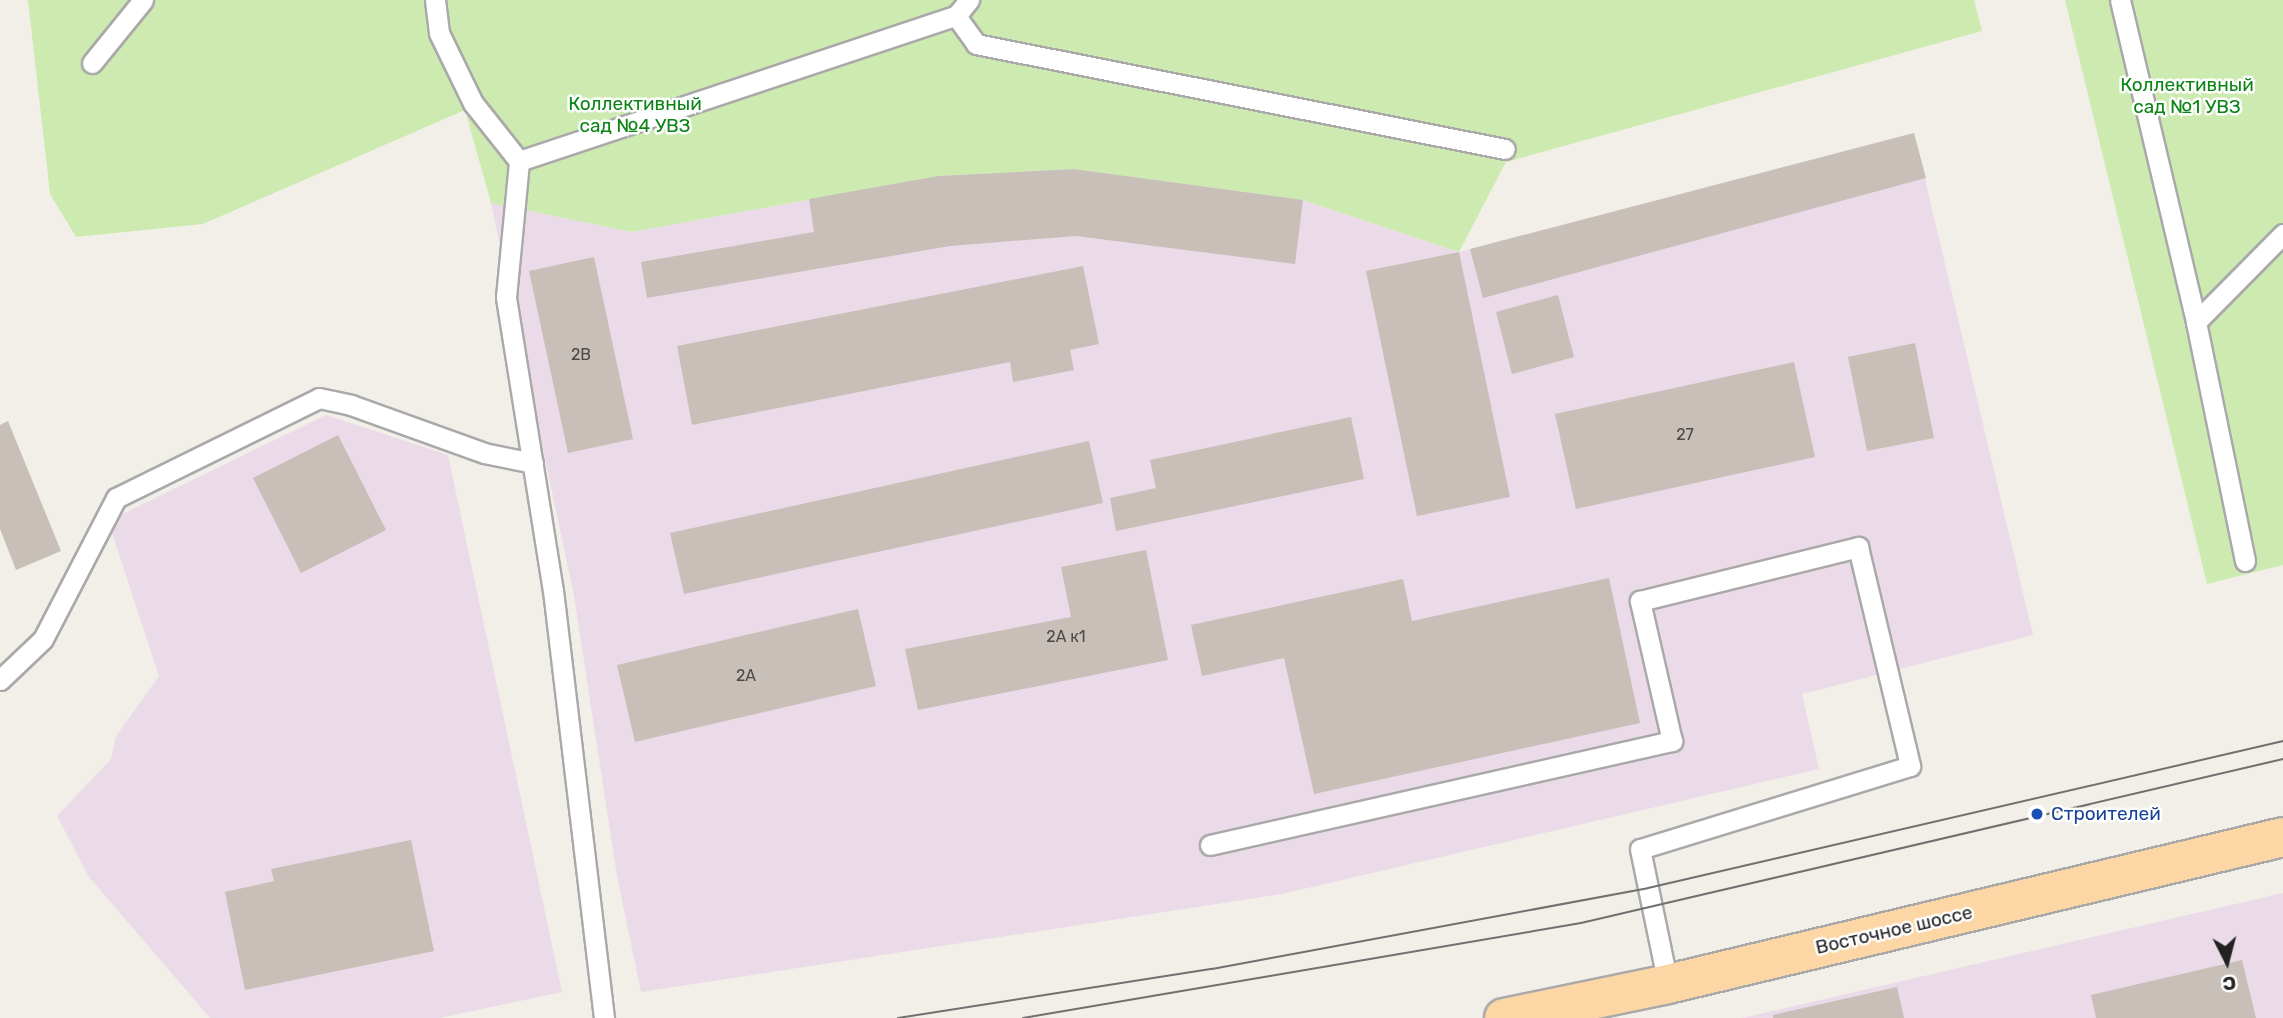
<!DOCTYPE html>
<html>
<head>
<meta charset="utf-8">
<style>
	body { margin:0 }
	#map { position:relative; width:2283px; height:1018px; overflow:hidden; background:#f2efe9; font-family:Rubik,sans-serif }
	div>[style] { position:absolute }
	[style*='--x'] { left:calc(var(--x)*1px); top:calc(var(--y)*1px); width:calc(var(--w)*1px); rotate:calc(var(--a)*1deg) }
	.industrial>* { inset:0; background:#ebdbe8 }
	.grass>* { inset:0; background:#cdebb0 }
	.building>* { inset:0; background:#c7bfb8 }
	.roads { filter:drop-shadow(2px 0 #a9a9a9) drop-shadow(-2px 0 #a9a9a9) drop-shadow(0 2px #a9a9a9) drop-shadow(0 -2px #a9a9a9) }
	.service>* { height:19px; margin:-9.5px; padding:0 9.5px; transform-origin:9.5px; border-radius:9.5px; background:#fff }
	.primary>* { height:38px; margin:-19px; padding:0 19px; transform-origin:19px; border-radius:19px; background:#fcd6a4 }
	.tram>* { height:2px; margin:-1px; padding:0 1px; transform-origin:1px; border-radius:1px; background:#707070 }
	.dots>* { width:19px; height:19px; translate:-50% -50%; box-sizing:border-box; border:4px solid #fff; border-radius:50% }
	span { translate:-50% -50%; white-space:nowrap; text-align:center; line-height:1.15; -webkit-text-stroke:5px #fff; paint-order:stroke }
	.number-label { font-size:16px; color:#4b4948 }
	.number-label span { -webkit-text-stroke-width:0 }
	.park-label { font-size:19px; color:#0c8416 }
	.transit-label { font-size:19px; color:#164399 }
	.left { translate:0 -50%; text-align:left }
	.street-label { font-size:19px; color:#222 }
	.north { position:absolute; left:2192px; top:927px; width:70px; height:70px; -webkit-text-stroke:5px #fff; paint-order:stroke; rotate:174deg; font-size:19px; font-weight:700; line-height:28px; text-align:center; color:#222 }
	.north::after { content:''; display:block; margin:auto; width:24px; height:32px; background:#222; clip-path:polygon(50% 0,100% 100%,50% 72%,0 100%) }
</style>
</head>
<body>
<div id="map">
	<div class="industrial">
		<i style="clip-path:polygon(1914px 133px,2033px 635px,1802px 694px,1819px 769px,1282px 894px,641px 992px,617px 876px,574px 596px,491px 203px,632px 232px,938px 176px,1074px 169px,1303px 200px,1459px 252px)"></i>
		<i style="clip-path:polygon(326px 415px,448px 455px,562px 992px,440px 1018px,210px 1018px,89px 877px,57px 816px,111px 759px,116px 736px,159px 676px,108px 521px)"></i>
		<i style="clip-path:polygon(2283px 893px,2283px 1018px,1742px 1018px)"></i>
	</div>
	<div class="grass">
		<i style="clip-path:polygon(28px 0,1974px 0,1982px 31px,1506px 162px,1459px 252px,1303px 200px,1074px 169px,938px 176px,632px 232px,491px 203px,465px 110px,203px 224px,76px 237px,50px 194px)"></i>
		<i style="clip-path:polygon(2065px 0,2283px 0,2283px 565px,2207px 584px)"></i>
	</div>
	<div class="building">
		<i style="clip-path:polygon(1914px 133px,1926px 178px,1483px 298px,1470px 249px)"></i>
		<i style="clip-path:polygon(1074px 169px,1303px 200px,1295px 264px,1076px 236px,950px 246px,647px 298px,641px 262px,814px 232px,809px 199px,938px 176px)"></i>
		<i style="clip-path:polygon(1459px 252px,1510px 497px,1417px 516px,1366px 271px)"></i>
		<i style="clip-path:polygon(594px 257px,633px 439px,568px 453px,529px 271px)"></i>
		<i style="clip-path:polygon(1083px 266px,1099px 344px,1070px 350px,1074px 370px,1013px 382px,1010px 362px,692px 425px,677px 346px)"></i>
		<i style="clip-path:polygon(1558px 295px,1574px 357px,1512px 374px,1496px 312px)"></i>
		<i style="clip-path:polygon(1915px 343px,1934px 438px,1867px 451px,1848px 357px)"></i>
		<i style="clip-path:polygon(1794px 362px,1815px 457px,1576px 509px,1555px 414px)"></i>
		<i style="clip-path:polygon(1351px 417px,1364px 479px,1116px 531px,1110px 498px,1156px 488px,1150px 460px)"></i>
		<i style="clip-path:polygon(8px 421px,61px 551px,16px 570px,0 529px,0 425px)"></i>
		<i style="clip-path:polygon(338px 435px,386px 530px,301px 573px,253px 478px)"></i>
		<i style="clip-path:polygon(1089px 441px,1103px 503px,684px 594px,670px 533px)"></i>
		<i style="clip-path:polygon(1146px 550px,1168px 660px,918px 710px,905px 649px,1071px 617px,1061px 567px)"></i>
		<i style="clip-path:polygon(1609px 578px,1640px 723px,1314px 794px,1284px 658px,1202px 676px,1191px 625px,1403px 579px,1412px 621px)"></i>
		<i style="clip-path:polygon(858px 609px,876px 686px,635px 742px,617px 665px)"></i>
		<i style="clip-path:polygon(411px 840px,434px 951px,245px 990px,225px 892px,274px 881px,271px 869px)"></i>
		<i style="clip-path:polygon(2242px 960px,2256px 1018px,2096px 1018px,2091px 995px)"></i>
		<i style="clip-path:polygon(1897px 987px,1904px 1018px,1773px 1018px,1773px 1015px)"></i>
	</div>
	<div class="roads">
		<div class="service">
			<i style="--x:435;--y:0;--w:33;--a:83"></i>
			<i style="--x:439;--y:33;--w:78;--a:64.1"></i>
			<i style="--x:473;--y:103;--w:74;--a:51.6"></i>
			<i style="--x:2120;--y:0;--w:331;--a:76.7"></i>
			<i style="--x:2196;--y:322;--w:244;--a:78.4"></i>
			<i style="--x:956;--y:16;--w:21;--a:-51"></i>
			<i style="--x:92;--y:63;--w:81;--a:-51"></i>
			<i style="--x:2196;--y:322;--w:124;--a:-45.3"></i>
			<i style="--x:0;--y:680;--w:59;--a:-43.6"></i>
			<i style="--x:43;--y:639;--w:159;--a:-62.6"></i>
			<i style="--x:116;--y:498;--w:226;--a:-26.2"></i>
			<i style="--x:319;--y:398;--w:33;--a:12"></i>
			<i style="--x:351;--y:405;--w:141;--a:19.8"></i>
			<i style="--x:484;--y:453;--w:50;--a:11.5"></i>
			<i style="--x:1210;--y:845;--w:474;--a:-12.7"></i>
			<i style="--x:1672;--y:741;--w:144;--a:-102.9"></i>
			<i style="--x:1640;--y:601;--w:225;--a:-13.9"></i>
			<i style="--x:1858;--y:547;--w:225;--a:76.6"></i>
			<i style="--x:1910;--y:766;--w:282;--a:162.9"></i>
			<i style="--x:1640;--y:849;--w:138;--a:78.3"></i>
			<i style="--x:604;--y:1018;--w:430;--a:-96.8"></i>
			<i style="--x:553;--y:591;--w:298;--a:-99.1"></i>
			<i style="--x:506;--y:297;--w:137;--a:-84.5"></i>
			<i style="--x:519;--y:161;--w:460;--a:-18.4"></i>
			<i style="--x:956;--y:16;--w:34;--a:54"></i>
			<i style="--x:976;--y:44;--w:539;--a:11.23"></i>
		</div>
		<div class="primary">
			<i style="--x:1504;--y:1018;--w:167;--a:-11.7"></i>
			<i style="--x:1668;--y:984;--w:632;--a:-13.44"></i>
		</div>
	</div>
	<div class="tram">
		<i style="--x:898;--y:1018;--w:318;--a:-8.9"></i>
		<i style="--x:1212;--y:969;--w:443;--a:-10.5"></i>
		<i style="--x:1648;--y:888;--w:652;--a:-13.03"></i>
		<i style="--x:1023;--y:1018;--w:566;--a:-9.66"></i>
		<i style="--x:1581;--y:923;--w:721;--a:-13.15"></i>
	</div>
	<div class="dots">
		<i style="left:2037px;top:814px;background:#1a4fb4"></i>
	</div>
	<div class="number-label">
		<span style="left:581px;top:355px">2В</span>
		<span style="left:1685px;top:435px">27</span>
		<span style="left:1066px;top:637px">2А к1</span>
		<span style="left:746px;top:676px">2А</span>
	</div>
	<div class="park-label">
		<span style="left:2187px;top:96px">Коллективный<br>сад №1 УВЗ</span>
		<span style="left:635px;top:115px">Коллективный<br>сад №4 УВЗ</span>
	</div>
	<div class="transit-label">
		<span class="left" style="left:2051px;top:814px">Строителей</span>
	</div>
	<div class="street-label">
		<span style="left:1894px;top:930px;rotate:-13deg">Восточное шоссе</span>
	</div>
	<div class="north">С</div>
</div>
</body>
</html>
